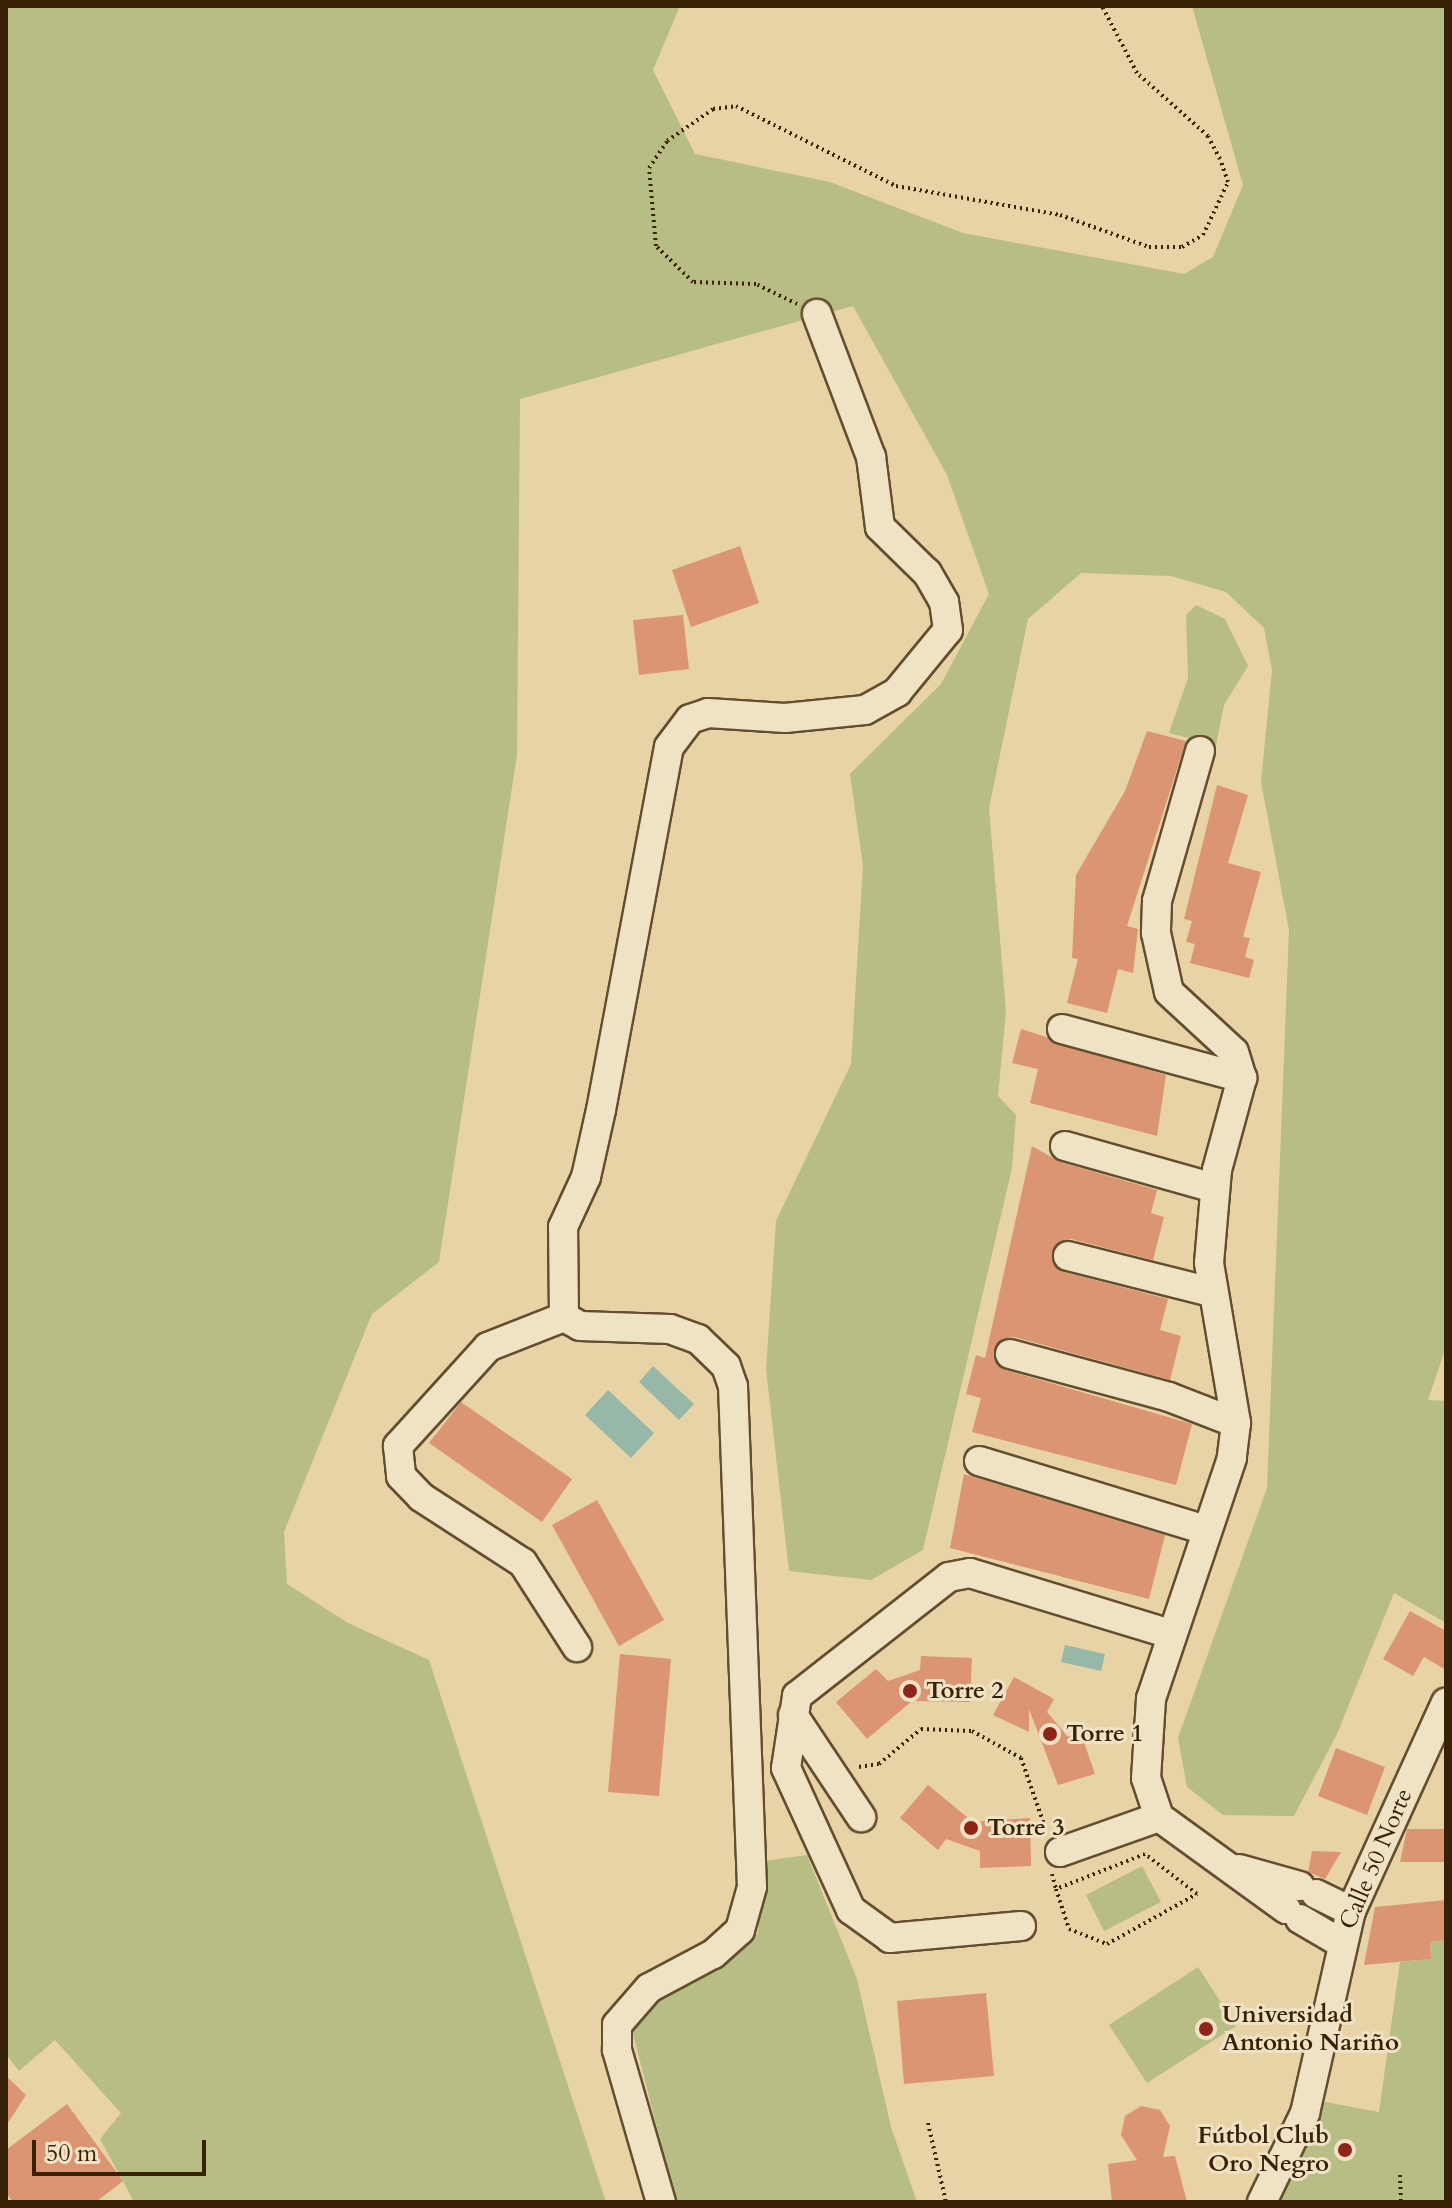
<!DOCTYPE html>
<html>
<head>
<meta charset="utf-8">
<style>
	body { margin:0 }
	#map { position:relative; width:1452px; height:2208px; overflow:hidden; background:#e8d3a6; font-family:Cardo,serif }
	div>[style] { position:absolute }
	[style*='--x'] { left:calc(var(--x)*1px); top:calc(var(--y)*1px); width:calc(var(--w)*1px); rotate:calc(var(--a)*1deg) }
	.green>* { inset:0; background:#b8bc85 }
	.water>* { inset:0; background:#97b8a8 }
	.building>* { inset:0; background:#db9572 }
	.path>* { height:4px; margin-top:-2px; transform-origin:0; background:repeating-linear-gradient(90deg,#372207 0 2px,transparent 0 6px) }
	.roads { filter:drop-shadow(2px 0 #634e2f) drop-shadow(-2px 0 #634e2f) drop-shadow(0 2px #634e2f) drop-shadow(0 -2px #634e2f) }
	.minor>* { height:28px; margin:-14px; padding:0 14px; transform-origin:14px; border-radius:14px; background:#f0e2c5 }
	.dots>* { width:22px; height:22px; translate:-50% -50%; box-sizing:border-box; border:4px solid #f0e2c5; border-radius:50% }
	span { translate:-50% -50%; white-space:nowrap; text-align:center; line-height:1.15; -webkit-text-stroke:6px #f0e2c5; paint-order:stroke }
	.poi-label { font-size:24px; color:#372207; font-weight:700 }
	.left { translate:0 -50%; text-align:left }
	.right { translate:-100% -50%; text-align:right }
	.street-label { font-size:24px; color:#372207 }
	.frame { position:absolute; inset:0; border:8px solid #372207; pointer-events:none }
	.scale { position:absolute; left:32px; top:2140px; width:174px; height:36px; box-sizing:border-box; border:4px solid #372207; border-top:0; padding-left:10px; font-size:24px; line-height:28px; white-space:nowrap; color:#372207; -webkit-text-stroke:6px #f0e2c5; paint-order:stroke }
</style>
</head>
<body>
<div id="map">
	<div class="green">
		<i style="clip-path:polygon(6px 6px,680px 6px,653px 70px,695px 154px,830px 182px,963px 233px,1184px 274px,1213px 257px,1243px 185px,1192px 6px,1446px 6px,1446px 1347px,1428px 1400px,1446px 1401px,1446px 1623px,1394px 1593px,1337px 1734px,1294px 1816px,1223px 1815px,1187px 1787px,1178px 1738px,1267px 1488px,1289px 930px,1261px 782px,1272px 670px,1264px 628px,1226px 592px,1171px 576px,1081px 573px,1028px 619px,989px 808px,1006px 1011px,998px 1096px,1016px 1115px,1012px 1168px,923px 1550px,871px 1580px,789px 1571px,766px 1369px,776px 1221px,851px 1064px,863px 866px,850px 774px,941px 684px,989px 594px,947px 475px,853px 306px,520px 399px,517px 755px,439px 1262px,372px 1314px,284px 1532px,287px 1584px,348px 1623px,429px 1660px,606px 2202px,134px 2202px,100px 2139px,121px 2113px,55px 2040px,19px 2071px,6px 2054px)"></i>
		<i style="clip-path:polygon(1196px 605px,1225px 619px,1248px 666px,1224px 705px,1216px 745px,1169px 733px,1188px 678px,1186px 615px)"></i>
		<i style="clip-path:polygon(807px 1855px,857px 1979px,891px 2127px,917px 2202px,676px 2202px,631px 2026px,644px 2010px,730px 1961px,758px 1933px,764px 1861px)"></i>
		<i style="clip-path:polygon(1142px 1866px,1161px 1902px,1104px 1931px,1086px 1895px)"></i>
		<i style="clip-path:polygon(1446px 1940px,1446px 2202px,1272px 2202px,1305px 2113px,1325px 2102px,1379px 2112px,1400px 1962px,1431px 1959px,1430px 1942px)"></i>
		<i style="clip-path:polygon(1198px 1967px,1236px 2026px,1147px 2083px,1109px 2025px)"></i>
	</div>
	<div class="water">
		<i style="clip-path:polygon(653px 1366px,694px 1404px,679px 1420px,639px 1382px)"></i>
		<i style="clip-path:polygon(608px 1390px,654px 1433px,631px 1458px,585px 1415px)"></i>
		<i style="clip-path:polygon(1065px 1645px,1105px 1654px,1101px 1671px,1061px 1662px)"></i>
	</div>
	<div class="building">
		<i style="clip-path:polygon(740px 546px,759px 603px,691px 627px,672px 570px)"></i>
		<i style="clip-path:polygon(683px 615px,689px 669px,639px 675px,633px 620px)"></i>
		<i style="clip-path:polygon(1147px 731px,1186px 741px,1127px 926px,1138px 929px,1133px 973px,1118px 969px,1107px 1013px,1067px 1003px,1078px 959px,1072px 958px,1076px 875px,1125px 791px)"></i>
		<i style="clip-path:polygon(1217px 785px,1248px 795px,1228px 863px,1261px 872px,1243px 937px,1250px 938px,1245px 957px,1254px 960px,1249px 978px,1190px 963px,1195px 944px,1186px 942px,1192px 921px,1184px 919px)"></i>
		<i style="clip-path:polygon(1021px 1029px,1166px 1075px,1157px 1136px,1030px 1103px,1038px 1069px,1012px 1063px)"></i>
		<i style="clip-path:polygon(1032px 1146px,1060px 1162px,1157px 1190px,1151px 1213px,1164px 1217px,1153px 1260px,1071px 1239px,1056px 1244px,1052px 1260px,1064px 1272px,1168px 1299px,1160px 1330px,1181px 1336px,1170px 1380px,1014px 1337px,998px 1343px,994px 1359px,1006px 1370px,1192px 1424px,1176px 1485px,972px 1432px,981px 1398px,966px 1394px,976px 1355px,985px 1358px)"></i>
		<i style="clip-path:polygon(461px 1402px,572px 1479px,542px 1522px,429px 1443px)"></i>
		<i style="clip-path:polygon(964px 1474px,1165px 1535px,1149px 1599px,950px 1548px)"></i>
		<i style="clip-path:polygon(597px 1500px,664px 1620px,619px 1646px,552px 1525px)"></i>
		<i style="clip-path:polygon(1410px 1611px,1446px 1631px,1446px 1670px,1424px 1657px,1413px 1676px,1383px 1659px)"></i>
		<i style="clip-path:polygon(620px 1654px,671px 1659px,659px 1796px,608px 1792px)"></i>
		<i style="clip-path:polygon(921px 1656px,972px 1658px,970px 1702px,912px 1701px,867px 1739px,836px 1702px,876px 1669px,888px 1681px,920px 1670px)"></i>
		<i style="clip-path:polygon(1014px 1677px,1054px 1699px,1047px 1712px,1068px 1737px,1080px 1731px,1095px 1774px,1058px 1785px,1029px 1709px,1029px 1732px,993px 1715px)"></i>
		<i style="clip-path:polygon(1336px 1748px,1385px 1767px,1367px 1815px,1318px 1796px)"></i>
		<i style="clip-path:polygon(928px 1785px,973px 1822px,1030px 1818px,1031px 1866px,980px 1868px,980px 1851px,946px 1839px,938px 1850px,900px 1818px)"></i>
		<i style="clip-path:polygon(1407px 1829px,1446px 1829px,1446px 1862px,1400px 1862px)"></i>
		<i style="clip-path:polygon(1312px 1851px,1341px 1852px,1325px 1879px,1308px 1872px)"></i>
		<i style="clip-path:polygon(1446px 1900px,1446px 1940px,1430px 1942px,1431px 1959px,1364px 1965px,1375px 1907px)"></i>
		<i style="clip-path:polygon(986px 1993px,994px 2076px,904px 2084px,897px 2001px)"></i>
		<i style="clip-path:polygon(6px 2076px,26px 2095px,6px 2126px)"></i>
		<i style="clip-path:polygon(67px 2104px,123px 2181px,96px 2202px,13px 2202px,6px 2193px,6px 2150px)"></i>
		<i style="clip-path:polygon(1141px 2106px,1160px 2110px,1170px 2126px,1163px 2157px,1175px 2156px,1187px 2202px,1112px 2202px,1108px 2164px,1137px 2160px,1121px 2135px,1125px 2116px)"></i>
	</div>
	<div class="path">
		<i style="--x:797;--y:304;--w:46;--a:-154"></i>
		<i style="--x:756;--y:284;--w:63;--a:-178.2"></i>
		<i style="--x:693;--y:282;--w:52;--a:-135.8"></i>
		<i style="--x:656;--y:246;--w:78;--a:-95.1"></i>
		<i style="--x:649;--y:168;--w:32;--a:-56"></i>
		<i style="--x:667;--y:141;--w:56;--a:-34.8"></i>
		<i style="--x:713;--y:109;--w:23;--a:-7"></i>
		<i style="--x:736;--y:106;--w:179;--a:26.6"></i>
		<i style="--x:896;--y:186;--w:167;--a:10"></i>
		<i style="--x:1060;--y:215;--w:95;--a:19.8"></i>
		<i style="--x:1149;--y:247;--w:33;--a:0"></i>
		<i style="--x:1182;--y:247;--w:24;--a:-30"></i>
		<i style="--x:1203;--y:235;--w:59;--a:-64.7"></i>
		<i style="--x:1228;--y:182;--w:24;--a:-109"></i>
		<i style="--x:1220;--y:159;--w:26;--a:-118"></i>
		<i style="--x:1208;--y:136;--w:95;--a:-138.4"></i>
		<i style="--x:1137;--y:73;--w:76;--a:-117.6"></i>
		<i style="--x:859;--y:1767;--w:20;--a:-9"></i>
		<i style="--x:879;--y:1764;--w:55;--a:-39.8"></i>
		<i style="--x:921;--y:1729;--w:51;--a:2.2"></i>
		<i style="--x:972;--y:1731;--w:56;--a:28.9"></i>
		<i style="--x:1021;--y:1758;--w:76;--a:70.9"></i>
		<i style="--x:1052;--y:1874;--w:16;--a:75"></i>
		<i style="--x:1056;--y:1889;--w:42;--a:72"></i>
		<i style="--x:1069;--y:1929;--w:41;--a:21.5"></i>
		<i style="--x:1107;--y:1944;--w:103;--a:-29.1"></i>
		<i style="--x:1197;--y:1894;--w:66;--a:-142.4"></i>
		<i style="--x:1145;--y:1854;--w:96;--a:158.5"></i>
		<i style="--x:928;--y:2123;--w:81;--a:77.2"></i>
		<i style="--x:1400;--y:2175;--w:27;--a:88"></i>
	</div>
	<div class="roads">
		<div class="minor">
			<i style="--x:1200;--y:751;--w:156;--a:106"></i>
			<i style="--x:1157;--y:901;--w:32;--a:92"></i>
			<i style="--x:1156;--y:933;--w:60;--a:77.6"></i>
			<i style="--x:1169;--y:992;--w:88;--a:42.7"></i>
			<i style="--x:1234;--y:1052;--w:27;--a:73"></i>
			<i style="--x:1242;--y:1078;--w:95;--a:105.2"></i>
			<i style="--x:1217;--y:1170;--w:93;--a:94.9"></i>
			<i style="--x:1209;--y:1263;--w:162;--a:80.4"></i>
			<i style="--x:1236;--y:1423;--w:35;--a:97"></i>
			<i style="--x:1232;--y:1458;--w:254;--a:108.6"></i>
			<i style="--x:1151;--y:1699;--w:79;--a:93.6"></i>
			<i style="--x:1146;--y:1778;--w:41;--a:71.6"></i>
			<i style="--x:1159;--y:1817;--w:157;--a:35.9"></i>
			<i style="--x:1062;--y:1029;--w:187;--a:15.2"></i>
			<i style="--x:1065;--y:1146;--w:155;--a:15.7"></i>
			<i style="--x:1068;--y:1256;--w:147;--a:14.1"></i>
			<i style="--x:564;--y:1317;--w:90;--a:-90.6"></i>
			<i style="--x:563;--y:1227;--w:55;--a:-65.3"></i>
			<i style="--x:586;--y:1177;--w:69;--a:-77.4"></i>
			<i style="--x:601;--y:1110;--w:369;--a:-79.4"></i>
			<i style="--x:669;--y:747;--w:35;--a:-53"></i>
			<i style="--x:690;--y:719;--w:19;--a:-18"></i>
			<i style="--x:708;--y:713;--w:77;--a:3.7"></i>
			<i style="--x:785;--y:718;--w:80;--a:-5.7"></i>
			<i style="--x:865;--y:710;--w:37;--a:-29"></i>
			<i style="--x:897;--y:692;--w:80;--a:-50.6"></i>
			<i style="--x:948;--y:630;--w:28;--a:-98"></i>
			<i style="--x:944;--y:602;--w:34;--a:-120"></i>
			<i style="--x:927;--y:573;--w:66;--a:-135.6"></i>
			<i style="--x:880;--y:527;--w:71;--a:-97.3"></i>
			<i style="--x:871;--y:457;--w:153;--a:-110.7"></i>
			<i style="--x:564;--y:1317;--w:18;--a:29"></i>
			<i style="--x:580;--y:1326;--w:90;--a:1.9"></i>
			<i style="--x:670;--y:1329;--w:30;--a:20"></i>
			<i style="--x:698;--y:1339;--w:39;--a:44"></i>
			<i style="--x:726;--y:1366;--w:21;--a:71"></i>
			<i style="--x:733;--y:1386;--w:501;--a:87.83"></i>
			<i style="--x:752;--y:1887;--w:45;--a:105.6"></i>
			<i style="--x:740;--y:1930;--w:36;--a:138"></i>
			<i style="--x:713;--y:1954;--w:72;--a:152"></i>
			<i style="--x:649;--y:1988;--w:49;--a:130.9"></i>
			<i style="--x:617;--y:2025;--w:25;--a:90"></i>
			<i style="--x:617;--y:2050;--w:158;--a:73.9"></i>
			<i style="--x:564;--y:1317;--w:82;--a:158.5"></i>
			<i style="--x:488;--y:1347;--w:134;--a:132.3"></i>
			<i style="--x:398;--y:1446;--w:30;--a:84"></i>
			<i style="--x:401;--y:1476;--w:29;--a:46"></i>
			<i style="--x:421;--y:1497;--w:121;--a:32.9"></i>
			<i style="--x:523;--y:1563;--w:100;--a:57.3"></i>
			<i style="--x:1010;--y:1354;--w:165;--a:15.1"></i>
			<i style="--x:1169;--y:1397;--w:72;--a:21.2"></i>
			<i style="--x:979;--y:1461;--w:234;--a:16.9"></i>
			<i style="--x:793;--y:1715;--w:123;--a:56.3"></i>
			<i style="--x:1060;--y:1852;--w:105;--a:-19.5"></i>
			<i style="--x:1239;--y:1869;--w:63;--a:15.6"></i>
			<i style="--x:1316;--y:1894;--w:39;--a:26"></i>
			<i style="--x:1300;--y:1919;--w:48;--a:30.3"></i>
			<i style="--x:1021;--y:1926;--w:132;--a:174.8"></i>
			<i style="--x:890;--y:1938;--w:48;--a:-144.3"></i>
			<i style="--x:851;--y:1910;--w:156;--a:-114.6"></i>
			<i style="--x:786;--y:1768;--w:73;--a:-81.3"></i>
			<i style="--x:797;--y:1696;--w:193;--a:-38.1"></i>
			<i style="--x:949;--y:1577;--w:21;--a:-11"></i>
			<i style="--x:970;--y:1573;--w:210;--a:16.9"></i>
			<i style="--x:1262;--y:2202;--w:99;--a:-64.2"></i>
			<i style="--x:1305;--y:2113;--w:207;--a:-77.2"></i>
			<i style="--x:1351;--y:1911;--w:229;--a:-65.5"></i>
		</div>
	</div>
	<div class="dots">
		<i style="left:910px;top:1691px;background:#8f2418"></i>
		<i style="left:1050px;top:1734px;background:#8f2418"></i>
		<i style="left:971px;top:1828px;background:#8f2418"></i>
		<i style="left:1206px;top:2029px;background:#8f2418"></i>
		<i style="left:1345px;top:2150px;background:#8f2418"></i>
	</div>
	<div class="poi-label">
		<span class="left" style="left:926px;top:1691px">Torre 2</span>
		<span class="left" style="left:1066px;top:1734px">Torre 1</span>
		<span class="left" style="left:987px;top:1828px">Torre 3</span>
		<span class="left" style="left:1222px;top:2029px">Universidad<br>Antonio Nariño</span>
		<span class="right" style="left:1329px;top:2150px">Fútbol Club<br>Oro Negro</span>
	</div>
	<div class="street-label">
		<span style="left:1376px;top:1859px;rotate:-67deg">Calle 50 Norte</span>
	</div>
	<div class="frame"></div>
	<div class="scale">50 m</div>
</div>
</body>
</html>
